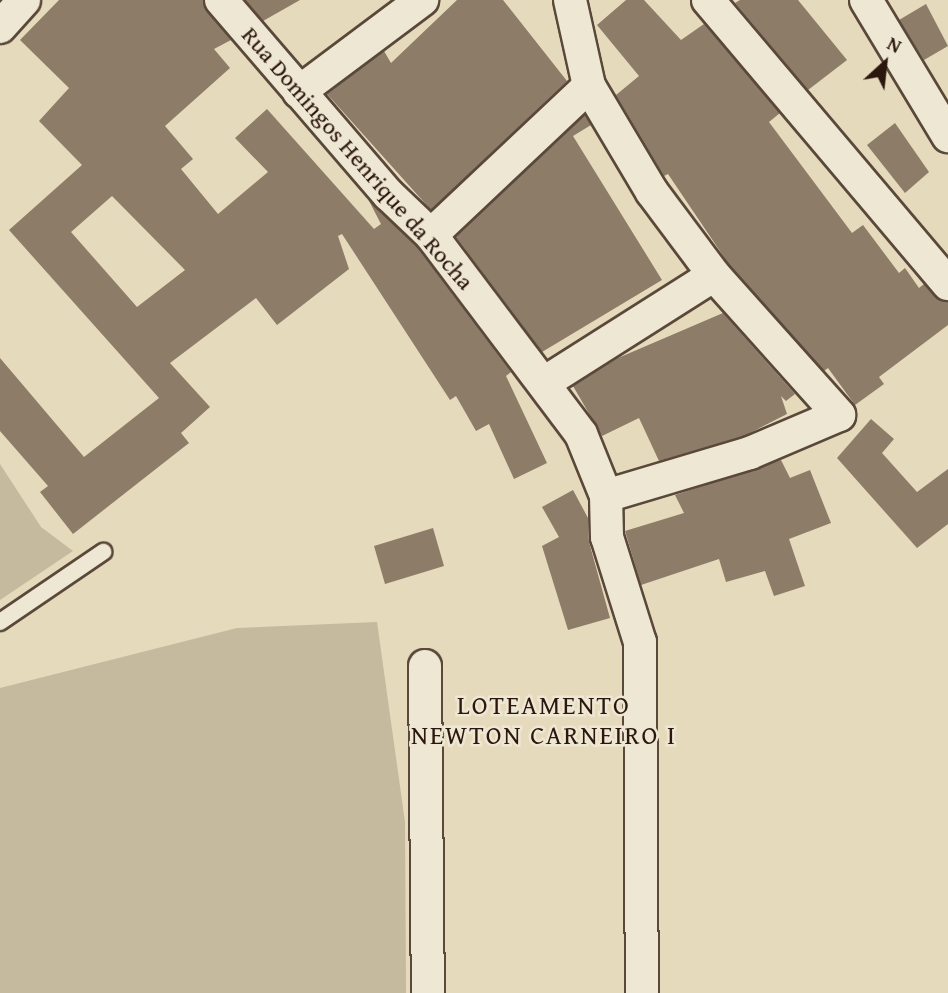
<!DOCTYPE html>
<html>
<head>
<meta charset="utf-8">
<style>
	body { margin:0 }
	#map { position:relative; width:948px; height:993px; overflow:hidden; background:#e5dabc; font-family:"Gentium Book Plus",serif }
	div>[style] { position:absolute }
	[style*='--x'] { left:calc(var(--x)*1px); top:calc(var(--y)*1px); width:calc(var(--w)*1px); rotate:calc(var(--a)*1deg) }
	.green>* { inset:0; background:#c5b99e }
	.building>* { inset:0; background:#8c7c68 }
	.roads { filter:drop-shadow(2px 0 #5a483a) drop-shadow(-2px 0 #5a483a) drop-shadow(0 2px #5a483a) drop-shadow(0 -2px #5a483a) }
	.lane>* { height:16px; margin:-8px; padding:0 8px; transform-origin:8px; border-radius:8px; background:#eee7d3 }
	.street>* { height:32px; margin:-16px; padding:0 16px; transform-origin:16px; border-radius:16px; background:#eee7d3 }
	span { translate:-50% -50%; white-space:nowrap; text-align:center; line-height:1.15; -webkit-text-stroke:5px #eee7d3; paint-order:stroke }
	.street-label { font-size:24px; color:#2b170e }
	.neighbourhood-label { font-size:26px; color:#2b170e; letter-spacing:2px }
	.north { position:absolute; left:850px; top:28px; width:70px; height:70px; -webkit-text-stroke:5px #eee7d3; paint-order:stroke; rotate:27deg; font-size:19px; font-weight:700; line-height:28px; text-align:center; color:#2b170e }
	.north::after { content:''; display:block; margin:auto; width:24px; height:32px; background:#2b170e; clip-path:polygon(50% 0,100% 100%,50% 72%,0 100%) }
</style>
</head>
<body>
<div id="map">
	<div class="green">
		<i style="clip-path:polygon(0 464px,41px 527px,73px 551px,0 600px)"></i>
		<i style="clip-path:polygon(377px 622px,405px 822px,406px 993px,0 993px,0 688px,237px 628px)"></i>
	</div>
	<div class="building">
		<i style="clip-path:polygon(evenodd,59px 0,203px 0,207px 12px,231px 40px,214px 49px,230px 68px,165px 126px,193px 159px,181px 169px,218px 214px,268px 172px,235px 138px,267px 109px,374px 229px,381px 224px,368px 199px,417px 247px,511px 372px,506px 376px,547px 463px,514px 479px,489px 424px,476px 431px,456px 396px,450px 400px,342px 234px,338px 236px,349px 269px,277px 325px,256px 298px,170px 363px,210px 407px,181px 433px,189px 443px,73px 534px,40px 492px,48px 486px,0 431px,0 358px,84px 457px,159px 398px,9px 230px,82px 165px,39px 121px,69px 88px,20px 40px,59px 0,112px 196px,185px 270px,137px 307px,71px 232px,112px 196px)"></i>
		<i style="clip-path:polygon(245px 0,300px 0,263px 21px)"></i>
		<i style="clip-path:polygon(457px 0,503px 0,567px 81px,431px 210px,327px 94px,384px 51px,391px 63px)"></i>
		<i style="clip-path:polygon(626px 0,644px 0,681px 40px,704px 24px,780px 113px,769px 122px,852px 233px,863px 225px,899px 273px,905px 268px,919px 288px,924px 284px,934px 296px,948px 302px,948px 325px,879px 377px,884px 384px,855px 405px,828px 368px,824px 371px,728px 263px,668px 174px,664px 176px,616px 95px,639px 76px,597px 25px)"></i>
		<i style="clip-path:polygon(740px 0,798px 0,847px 60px,808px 90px,735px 3px)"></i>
		<i style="clip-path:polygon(926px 4px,948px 46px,924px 60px,899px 20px)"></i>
		<i style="clip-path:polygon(585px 115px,591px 125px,573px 136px,662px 280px,542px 352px,456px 237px)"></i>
		<i style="clip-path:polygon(895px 123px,929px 172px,905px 193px,867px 145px)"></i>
		<i style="clip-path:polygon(723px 313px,795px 394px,786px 401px,781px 396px,787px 414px,744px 436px,659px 461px,639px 418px,602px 436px,573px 386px,618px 358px)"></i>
		<i style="clip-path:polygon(871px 419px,894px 439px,882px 453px,917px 492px,948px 469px,948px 524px,917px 548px,837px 458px)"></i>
		<i style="clip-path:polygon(781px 460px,790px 478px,810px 470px,831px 523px,789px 539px,805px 586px,774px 596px,765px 571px,726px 582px,719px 559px,641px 585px,625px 531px,684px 513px,675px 495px)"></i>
		<i style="clip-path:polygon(573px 490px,588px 518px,589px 542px,610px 618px,568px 630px,542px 546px,559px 537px,542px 507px)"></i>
		<i style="clip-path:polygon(433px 528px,444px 566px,385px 584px,374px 546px)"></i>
	</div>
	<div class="roads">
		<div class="lane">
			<i style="--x:0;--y:622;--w:125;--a:-34.2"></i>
		</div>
		<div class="street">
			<i style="--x:221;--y:0;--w:257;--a:49.3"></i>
			<i style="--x:389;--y:195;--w:58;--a:43.6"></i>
			<i style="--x:431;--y:235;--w:249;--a:53"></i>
			<i style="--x:581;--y:434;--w:67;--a:68"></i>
			<i style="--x:606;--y:496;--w:41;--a:88.6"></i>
			<i style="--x:607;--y:537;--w:110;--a:72.6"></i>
			<i style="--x:640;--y:642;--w:351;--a:89.7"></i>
			<i style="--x:570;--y:0;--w:88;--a:77.5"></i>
			<i style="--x:589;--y:86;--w:123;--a:59.3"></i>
			<i style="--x:652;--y:192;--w:104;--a:53.2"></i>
			<i style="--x:714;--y:275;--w:188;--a:48.2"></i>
			<i style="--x:839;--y:415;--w:97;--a:156.9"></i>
			<i style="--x:750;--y:453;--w:150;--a:163.4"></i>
			<i style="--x:708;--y:0;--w:372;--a:49.8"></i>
			<i style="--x:866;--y:0;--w:159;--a:58.9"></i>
			<i style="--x:0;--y:27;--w:36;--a:-48"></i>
			<i style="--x:299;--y:92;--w:154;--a:-36.8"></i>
			<i style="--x:431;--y:235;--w:217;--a:-43.3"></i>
			<i style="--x:544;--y:383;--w:201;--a:-32.4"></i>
			<i style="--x:425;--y:666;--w:327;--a:89.5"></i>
		</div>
	</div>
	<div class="street-label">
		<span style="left:358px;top:158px;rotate:49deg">Rua Domingos Henrique da Rocha</span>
	</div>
	<div class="neighbourhood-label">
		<span style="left:544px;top:720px">LOTEAMENTO<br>NEWTON CARNEIRO I</span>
	</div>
	<div class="north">N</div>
</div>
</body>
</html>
